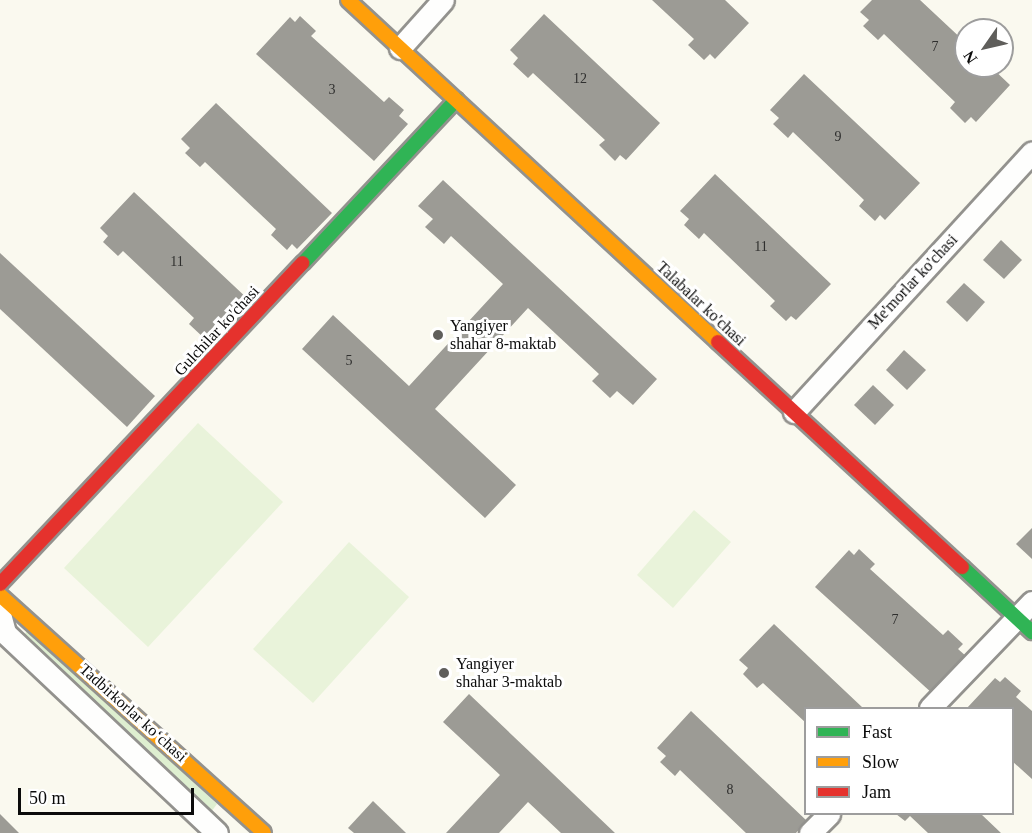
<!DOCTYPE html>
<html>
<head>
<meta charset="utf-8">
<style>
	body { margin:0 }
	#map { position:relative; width:1032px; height:833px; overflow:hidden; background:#faf9ef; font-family:Georgia,serif }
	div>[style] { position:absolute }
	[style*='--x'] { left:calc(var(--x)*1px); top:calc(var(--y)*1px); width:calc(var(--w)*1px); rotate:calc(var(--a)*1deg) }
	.green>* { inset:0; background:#deefd0 }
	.pitch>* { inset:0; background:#e9f3da }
	.building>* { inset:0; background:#9c9b95 }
	.roads { filter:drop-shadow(2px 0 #93928e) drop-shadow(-2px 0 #93928e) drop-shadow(0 2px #93928e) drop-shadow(0 -2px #93928e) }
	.street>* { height:21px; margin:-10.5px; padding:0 10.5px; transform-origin:10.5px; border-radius:10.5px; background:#fefefd }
	.fast>* { height:14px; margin:-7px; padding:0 7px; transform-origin:7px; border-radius:7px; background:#30b455 }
	.slow>* { height:14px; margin:-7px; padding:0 7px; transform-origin:7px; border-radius:7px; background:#ff9f0a }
	.jam>* { height:14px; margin:-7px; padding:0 7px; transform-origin:7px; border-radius:7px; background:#e5322d }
	.dots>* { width:16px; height:16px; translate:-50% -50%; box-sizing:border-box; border:3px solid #fff; border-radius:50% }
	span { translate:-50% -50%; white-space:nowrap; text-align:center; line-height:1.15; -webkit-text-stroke:6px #fff; paint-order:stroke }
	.number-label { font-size:14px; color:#2f2f2e }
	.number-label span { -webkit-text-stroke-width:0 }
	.street-label { font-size:16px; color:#0b0b0b }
	.poi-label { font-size:16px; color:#0b0b0b }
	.left { translate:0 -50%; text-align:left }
	.legend { position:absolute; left:804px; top:707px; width:210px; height:108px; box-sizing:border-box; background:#fff; border:2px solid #9d9d9d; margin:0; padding:8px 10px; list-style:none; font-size:18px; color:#0b0b0b }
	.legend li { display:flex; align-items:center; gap:12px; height:30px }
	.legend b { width:30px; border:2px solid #9d9d9d }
	.north { position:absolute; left:954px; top:18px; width:60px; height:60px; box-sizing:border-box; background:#fff; border:2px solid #9d9d9d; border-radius:50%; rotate:236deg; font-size:16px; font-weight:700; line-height:24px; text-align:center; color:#0b0b0b }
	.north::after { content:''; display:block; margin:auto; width:21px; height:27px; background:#5f5e5b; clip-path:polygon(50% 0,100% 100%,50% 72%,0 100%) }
	.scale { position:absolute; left:18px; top:788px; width:176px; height:27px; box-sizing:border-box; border:3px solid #0b0b0b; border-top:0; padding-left:8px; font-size:18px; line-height:21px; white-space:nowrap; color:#0b0b0b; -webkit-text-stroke:4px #fff; paint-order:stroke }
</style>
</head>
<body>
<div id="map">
	<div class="green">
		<i style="clip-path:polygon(29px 629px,217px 804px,211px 812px,22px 637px)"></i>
	</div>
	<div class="pitch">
		<i style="clip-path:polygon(198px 423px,283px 502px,148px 647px,64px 568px)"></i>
		<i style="clip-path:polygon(694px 510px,731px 542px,673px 608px,637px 575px)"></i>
		<i style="clip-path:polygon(349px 542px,409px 597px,313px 703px,253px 649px)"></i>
	</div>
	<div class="building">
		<i style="clip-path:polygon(652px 0,725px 0,749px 23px,715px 59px,710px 54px,704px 60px,688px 45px,694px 39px)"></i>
		<i style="clip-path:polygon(872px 0,920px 0,966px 43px,966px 66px,990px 66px,1010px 85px,976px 122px,971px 117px,965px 123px,950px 108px,955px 102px,884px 34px,878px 40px,863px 26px,869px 20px,860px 12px)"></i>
		<i style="clip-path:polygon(544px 14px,660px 123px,626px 160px,620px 155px,615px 161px,599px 145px,605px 140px,533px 73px,528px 78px,513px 64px,518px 58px,510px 50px)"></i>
		<i style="clip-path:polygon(300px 16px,316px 31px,311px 36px,384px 102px,389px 97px,404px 110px,399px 116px,408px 124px,374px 161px,256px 54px,290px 17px,295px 22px)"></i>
		<i style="clip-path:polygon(804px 74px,920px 183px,885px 220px,880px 215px,875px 221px,859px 206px,864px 200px,793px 132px,788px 138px,773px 124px,779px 118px,770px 110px)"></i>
		<i style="clip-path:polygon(216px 103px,332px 213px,297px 249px,292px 244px,287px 250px,271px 235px,276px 229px,205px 162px,200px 167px,185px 153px,190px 148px,181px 139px)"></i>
		<i style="clip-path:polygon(715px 174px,831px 284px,796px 320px,791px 316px,786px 321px,770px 306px,775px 301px,704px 233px,699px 239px,684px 225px,689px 219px,680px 211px)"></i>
		<i style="clip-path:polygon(443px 180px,657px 379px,633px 405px,617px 391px,610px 398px,592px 381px,599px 374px,528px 308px,435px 409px,516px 485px,485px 518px,302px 349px,333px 315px,409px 386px,503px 284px,451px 236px,444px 244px,425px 227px,433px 219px,418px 206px)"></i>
		<i style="clip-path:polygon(134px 192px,250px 301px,215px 338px,210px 333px,205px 339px,189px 324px,194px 318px,123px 251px,118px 256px,103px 242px,108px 236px,100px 228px)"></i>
		<i style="clip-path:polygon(1001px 240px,1022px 260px,1004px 279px,983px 260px)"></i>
		<i style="clip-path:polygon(0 253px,155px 396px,127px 427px,0 309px)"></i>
		<i style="clip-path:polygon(964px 283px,985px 302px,967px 322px,946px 302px)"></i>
		<i style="clip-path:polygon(904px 350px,926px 370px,907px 390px,886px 370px)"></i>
		<i style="clip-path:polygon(873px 385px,894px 405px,875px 425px,854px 405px)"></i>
		<i style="clip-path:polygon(1032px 528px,1032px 559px,1016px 544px)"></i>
		<i style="clip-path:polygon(859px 549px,875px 564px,870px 569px,943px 635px,948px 630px,963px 644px,958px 649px,967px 657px,933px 694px,815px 587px,849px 550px,854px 555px)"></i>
		<i style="clip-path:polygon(774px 624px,863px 708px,806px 708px,806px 723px,763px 683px,757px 688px,743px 674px,748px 668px,739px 660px)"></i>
		<i style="clip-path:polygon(1005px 677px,1021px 691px,1016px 697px,1032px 711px,1032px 779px,1012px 761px,1012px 708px,967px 708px,995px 678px,1000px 682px)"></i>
		<i style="clip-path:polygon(469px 694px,615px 833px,561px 833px,528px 802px,499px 833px,446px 833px,500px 775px,443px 722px)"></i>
		<i style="clip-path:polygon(691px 711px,807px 821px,796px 833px,746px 833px,680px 770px,675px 776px,660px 762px,666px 756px,657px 748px)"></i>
		<i style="clip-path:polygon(373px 801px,406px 833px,354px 833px,348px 828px)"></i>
		<i style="clip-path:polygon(0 814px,19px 833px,0 833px)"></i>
		<i style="clip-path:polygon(896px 814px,981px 814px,1001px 833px,928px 833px,910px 816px,905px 821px)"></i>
	</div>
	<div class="roads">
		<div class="street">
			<i style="--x:400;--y:48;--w:64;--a:-48.1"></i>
			<i style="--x:794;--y:412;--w:352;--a:-47.5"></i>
			<i style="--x:0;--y:614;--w:20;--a:75"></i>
			<i style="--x:5;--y:633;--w:291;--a:43.3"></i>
			<i style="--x:930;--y:708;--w:147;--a:-46.1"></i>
			<i style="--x:810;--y:833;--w:27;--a:-45"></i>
		</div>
		<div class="fast">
			<i style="--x:303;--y:263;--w:224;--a:-46.8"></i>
			<i style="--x:962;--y:567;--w:96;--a:42.9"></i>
		</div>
		<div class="slow">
			<i style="--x:348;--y:0;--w:504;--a:42.75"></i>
			<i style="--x:0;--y:595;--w:355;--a:42"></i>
		</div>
		<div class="jam">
			<i style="--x:718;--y:342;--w:332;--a:42.7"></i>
			<i style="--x:0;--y:584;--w:441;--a:-46.7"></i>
		</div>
	</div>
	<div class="dots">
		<i style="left:438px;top:335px;background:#5f5e5b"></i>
		<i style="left:444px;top:673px;background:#5f5e5b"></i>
	</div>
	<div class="number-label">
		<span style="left:935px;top:47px">7</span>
		<span style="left:580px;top:79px">12</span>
		<span style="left:332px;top:90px">3</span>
		<span style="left:838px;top:137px">9</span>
		<span style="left:761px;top:247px">11</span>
		<span style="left:177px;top:262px">11</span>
		<span style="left:349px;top:361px">5</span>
		<span style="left:895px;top:620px">7</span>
		<span style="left:730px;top:790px">8</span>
	</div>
	<div class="street-label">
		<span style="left:913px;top:282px;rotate:-47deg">Me'morlar ko'chasi</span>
		<span style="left:701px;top:304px;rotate:43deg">Talabalar ko'chasi</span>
		<span style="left:217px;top:331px;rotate:-47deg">Gulchilar ko'chasi</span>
		<span style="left:133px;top:713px;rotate:42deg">Tadbirkorlar ko‘chasi</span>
	</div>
	<div class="poi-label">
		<span class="left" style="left:450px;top:335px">Yangiyer<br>shahar 8-maktab</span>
		<span class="left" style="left:456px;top:673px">Yangiyer<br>shahar 3-maktab</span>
	</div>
	<ul class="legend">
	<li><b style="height:8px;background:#30b455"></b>Fast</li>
	<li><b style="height:8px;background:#ff9f0a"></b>Slow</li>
	<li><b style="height:8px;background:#e5322d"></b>Jam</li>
	</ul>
	<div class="north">N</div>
	<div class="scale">50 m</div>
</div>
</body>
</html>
